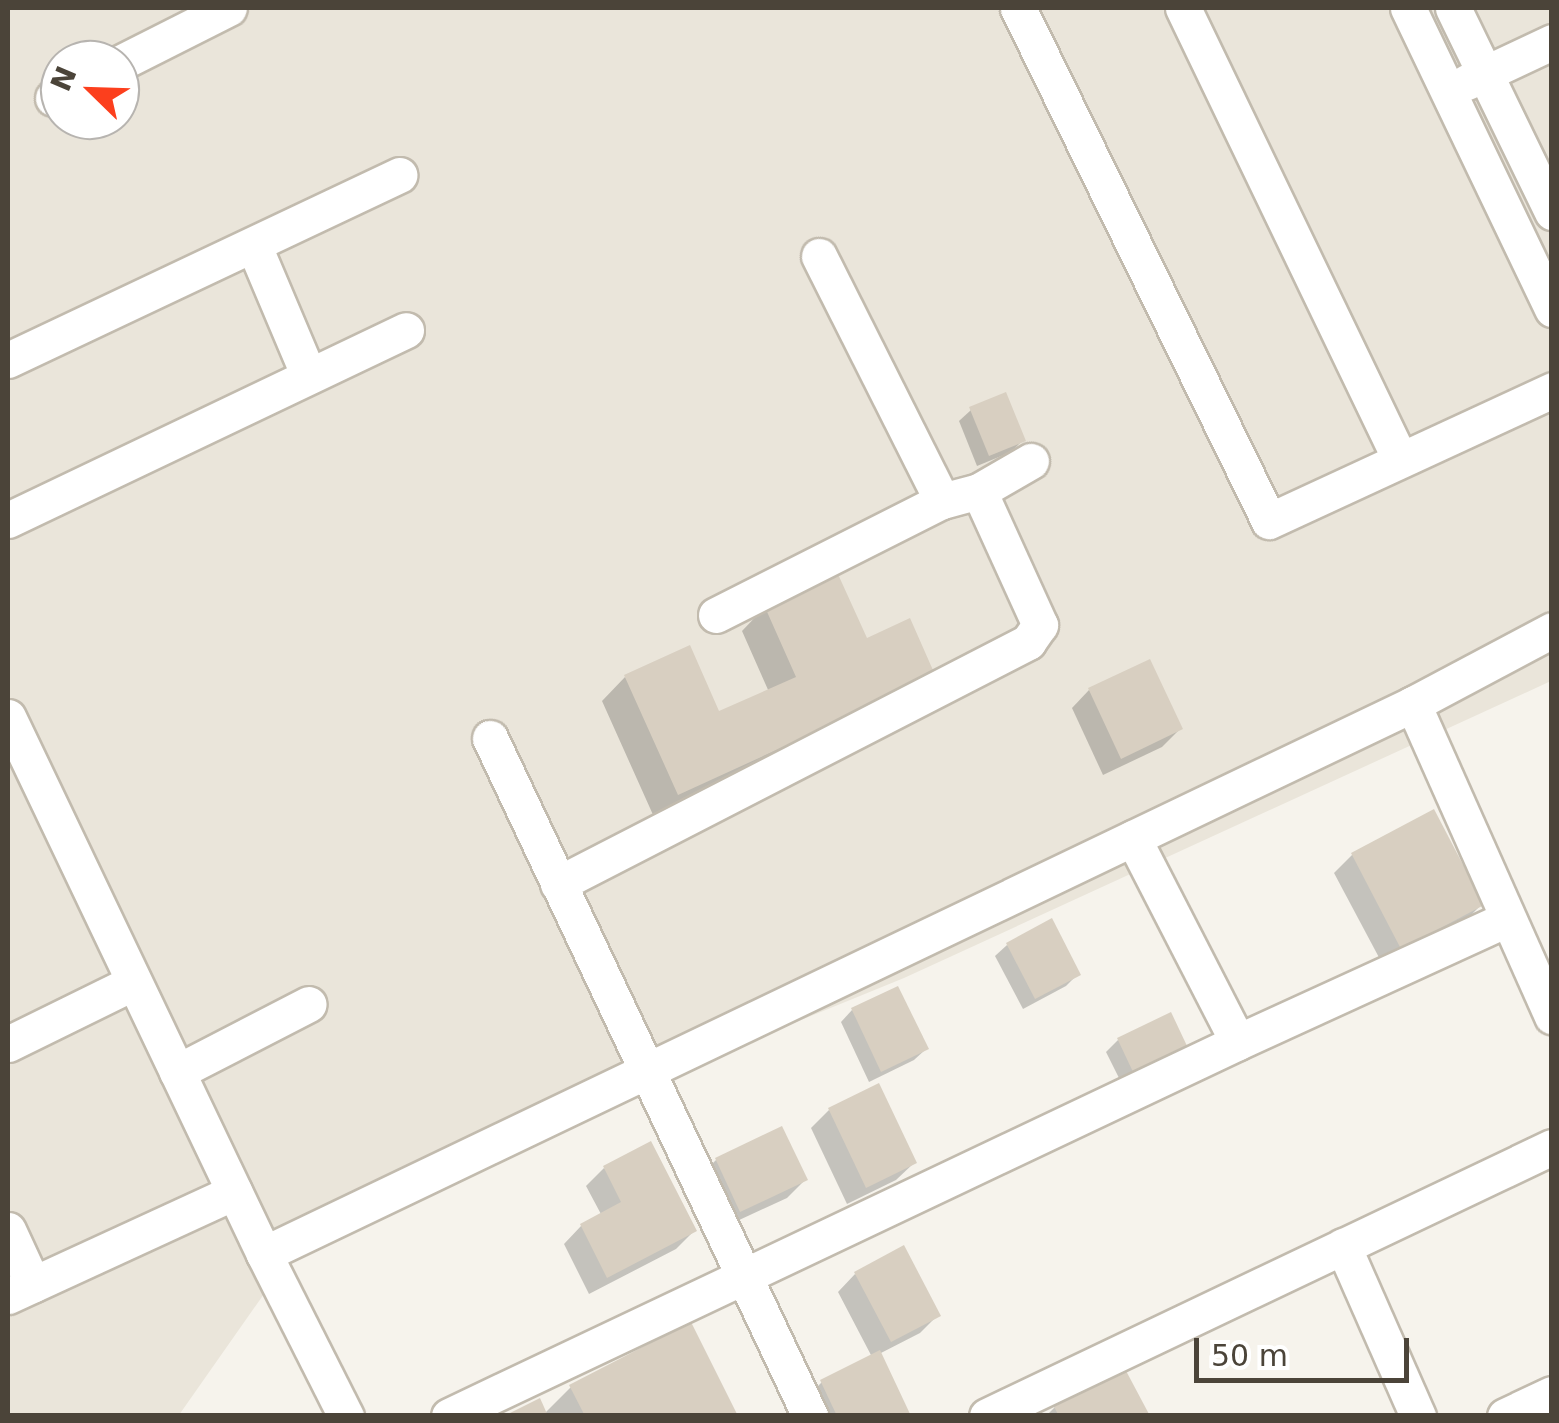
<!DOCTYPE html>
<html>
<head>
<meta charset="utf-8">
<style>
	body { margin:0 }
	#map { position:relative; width:1559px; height:1423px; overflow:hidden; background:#f6f3ec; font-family:"DejaVu Sans",sans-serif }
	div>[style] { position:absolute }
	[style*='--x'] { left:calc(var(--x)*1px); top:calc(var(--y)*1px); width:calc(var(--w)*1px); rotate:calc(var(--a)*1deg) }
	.residential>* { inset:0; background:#eae5da }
	.shadow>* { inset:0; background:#0003 }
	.building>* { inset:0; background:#d8cfc1 }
	.roads { filter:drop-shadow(2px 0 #c2bbae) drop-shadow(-2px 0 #c2bbae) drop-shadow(0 2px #c2bbae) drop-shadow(0 -2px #c2bbae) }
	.minor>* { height:35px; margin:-17.5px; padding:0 17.5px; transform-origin:17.5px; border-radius:17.5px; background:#fff }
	span { translate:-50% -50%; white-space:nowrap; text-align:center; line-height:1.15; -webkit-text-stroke:9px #fff; paint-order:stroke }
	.frame { position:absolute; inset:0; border:10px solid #4b4439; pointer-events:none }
	.north { position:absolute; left:40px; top:40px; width:100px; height:100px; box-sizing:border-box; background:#fff; border:2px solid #b7b4b0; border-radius:50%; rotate:293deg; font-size:28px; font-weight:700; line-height:40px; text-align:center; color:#4b4439 }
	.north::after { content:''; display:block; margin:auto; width:35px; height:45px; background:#fc3f1d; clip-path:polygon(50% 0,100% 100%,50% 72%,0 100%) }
	.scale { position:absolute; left:1194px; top:1338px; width:215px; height:45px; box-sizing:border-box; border:5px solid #4b4439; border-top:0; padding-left:12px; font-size:30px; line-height:35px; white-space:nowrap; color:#4b4439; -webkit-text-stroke:8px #fff; paint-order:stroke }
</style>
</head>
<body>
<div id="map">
	<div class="residential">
		<i style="clip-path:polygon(evenodd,8px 8px,1551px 8px,1551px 681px,904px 978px,318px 1217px,179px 1415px,8px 1416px,8px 8px,60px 60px,120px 60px,120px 120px,60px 120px,60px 60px)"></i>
	</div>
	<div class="shadow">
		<i style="clip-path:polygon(971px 410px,1023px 440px,1011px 452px,977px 466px,959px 421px)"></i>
		<i style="clip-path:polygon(765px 607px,865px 641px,933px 676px,654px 817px,602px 701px,625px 677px,718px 715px,769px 692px,742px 631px)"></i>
		<i style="clip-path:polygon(1089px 690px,1180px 729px,1162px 747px,1103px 775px,1072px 708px)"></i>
		<i style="clip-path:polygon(1433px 812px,1481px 905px,1463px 923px,1383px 965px,1334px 873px,1352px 855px)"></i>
		<i style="clip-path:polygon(1007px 945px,1078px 974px,1066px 986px,1023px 1009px,995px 956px)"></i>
		<i style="clip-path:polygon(852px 1010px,926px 1049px,914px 1060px,869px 1082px,841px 1022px)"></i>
		<i style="clip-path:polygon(1118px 1040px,1173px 1060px,1122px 1084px,1106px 1052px)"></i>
		<i style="clip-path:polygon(829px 1110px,914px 1163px,896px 1180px,847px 1204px,811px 1128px)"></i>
		<i style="clip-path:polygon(716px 1160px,805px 1180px,787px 1198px,722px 1228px,698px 1178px)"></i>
		<i style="clip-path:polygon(604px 1168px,694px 1231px,676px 1249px,589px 1294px,564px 1244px,581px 1226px,602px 1216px,586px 1186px)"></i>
		<i style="clip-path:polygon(855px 1274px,938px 1315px,920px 1333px,879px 1354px,909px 1416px,811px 1416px,804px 1400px,822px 1382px,872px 1357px,838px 1292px)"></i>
		<i style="clip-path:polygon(571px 1387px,735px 1416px,509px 1416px,545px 1413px)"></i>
		<i style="clip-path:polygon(1055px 1407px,1147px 1416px,1046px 1416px)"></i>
	</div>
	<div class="building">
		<i style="clip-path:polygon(1006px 392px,1026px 441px,989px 456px,969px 407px)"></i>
		<i style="clip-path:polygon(837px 572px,867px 638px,910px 618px,936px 677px,678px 795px,624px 675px,690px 645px,719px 711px,796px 677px,764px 605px)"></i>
		<i style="clip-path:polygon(1150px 659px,1183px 729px,1121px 759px,1088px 688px)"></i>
		<i style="clip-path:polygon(1434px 809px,1484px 905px,1401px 949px,1351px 853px)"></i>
		<i style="clip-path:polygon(1052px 918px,1081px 975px,1035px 999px,1006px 943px)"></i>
		<i style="clip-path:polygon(898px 986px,929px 1049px,881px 1072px,851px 1008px)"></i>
		<i style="clip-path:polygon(1171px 1012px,1188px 1048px,1134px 1074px,1117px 1038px)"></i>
		<i style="clip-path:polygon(879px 1083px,917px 1163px,866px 1188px,828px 1108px)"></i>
		<i style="clip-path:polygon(782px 1126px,808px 1180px,740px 1212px,715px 1158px)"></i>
		<i style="clip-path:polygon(651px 1141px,697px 1231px,607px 1278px,580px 1224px,621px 1202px,603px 1166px)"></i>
		<i style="clip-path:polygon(904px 1245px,941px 1316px,891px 1342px,854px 1272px)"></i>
		<i style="clip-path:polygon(691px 1322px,738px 1416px,585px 1416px,569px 1385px)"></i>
		<i style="clip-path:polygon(880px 1350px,911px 1416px,837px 1416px,820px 1380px)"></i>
		<i style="clip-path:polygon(1124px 1367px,1150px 1416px,1059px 1416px,1053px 1405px)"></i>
		<i style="clip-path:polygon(540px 1398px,548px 1416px,504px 1416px)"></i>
	</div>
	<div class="roads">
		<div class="minor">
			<i style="--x:1018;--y:8;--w:571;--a:63.93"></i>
			<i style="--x:1269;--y:521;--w:312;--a:-24.8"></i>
			<i style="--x:1183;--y:8;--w:500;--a:64.31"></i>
			<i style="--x:1408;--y:8;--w:334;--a:64.4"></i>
			<i style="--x:1453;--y:8;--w:227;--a:64.1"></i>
			<i style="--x:120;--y:63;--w:122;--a:-26.8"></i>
			<i style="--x:1467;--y:82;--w:94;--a:-25.2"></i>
			<i style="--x:53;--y:98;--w:8;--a:-30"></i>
			<i style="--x:254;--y:246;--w:141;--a:67.1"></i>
			<i style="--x:819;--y:256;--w:274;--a:63.3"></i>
			<i style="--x:8;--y:360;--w:433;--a:-25.3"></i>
			<i style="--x:8;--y:520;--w:441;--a:-25.5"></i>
			<i style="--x:716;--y:615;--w:253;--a:-26.8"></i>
			<i style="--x:942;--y:501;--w:38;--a:-15"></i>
			<i style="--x:979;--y:491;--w:60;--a:-30"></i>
			<i style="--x:1413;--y:704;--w:342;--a:66"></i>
			<i style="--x:8;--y:717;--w:595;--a:64.51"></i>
			<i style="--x:264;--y:1254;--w:182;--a:63.2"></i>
			<i style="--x:490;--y:738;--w:750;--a:64.73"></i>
			<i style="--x:1133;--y:838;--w:229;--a:62.8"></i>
			<i style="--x:1238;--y:1042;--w:294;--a:-24.6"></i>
			<i style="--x:558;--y:884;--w:529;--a:-27.24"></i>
			<i style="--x:1028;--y:642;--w:21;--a:-55"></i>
			<i style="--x:1040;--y:625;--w:147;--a:-114.5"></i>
			<i style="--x:8;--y:1044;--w:140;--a:-26.2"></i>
			<i style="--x:177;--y:1072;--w:148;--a:-27.3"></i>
			<i style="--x:8;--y:1230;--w:60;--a:65.2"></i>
			<i style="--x:1343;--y:1246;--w:186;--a:66.2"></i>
			<i style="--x:264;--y:1254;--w:1274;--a:-25.58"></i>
			<i style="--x:1413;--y:704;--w:157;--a:-28"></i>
			<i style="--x:8;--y:1296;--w:249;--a:-24.7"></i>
			<i style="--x:449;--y:1416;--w:873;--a:-25.36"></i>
			<i style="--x:987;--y:1416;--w:626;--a:-25.46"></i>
			<i style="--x:1505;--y:1416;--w:52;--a:-25.1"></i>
		</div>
	</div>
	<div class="frame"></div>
	<div class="north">N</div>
	<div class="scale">50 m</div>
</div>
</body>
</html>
